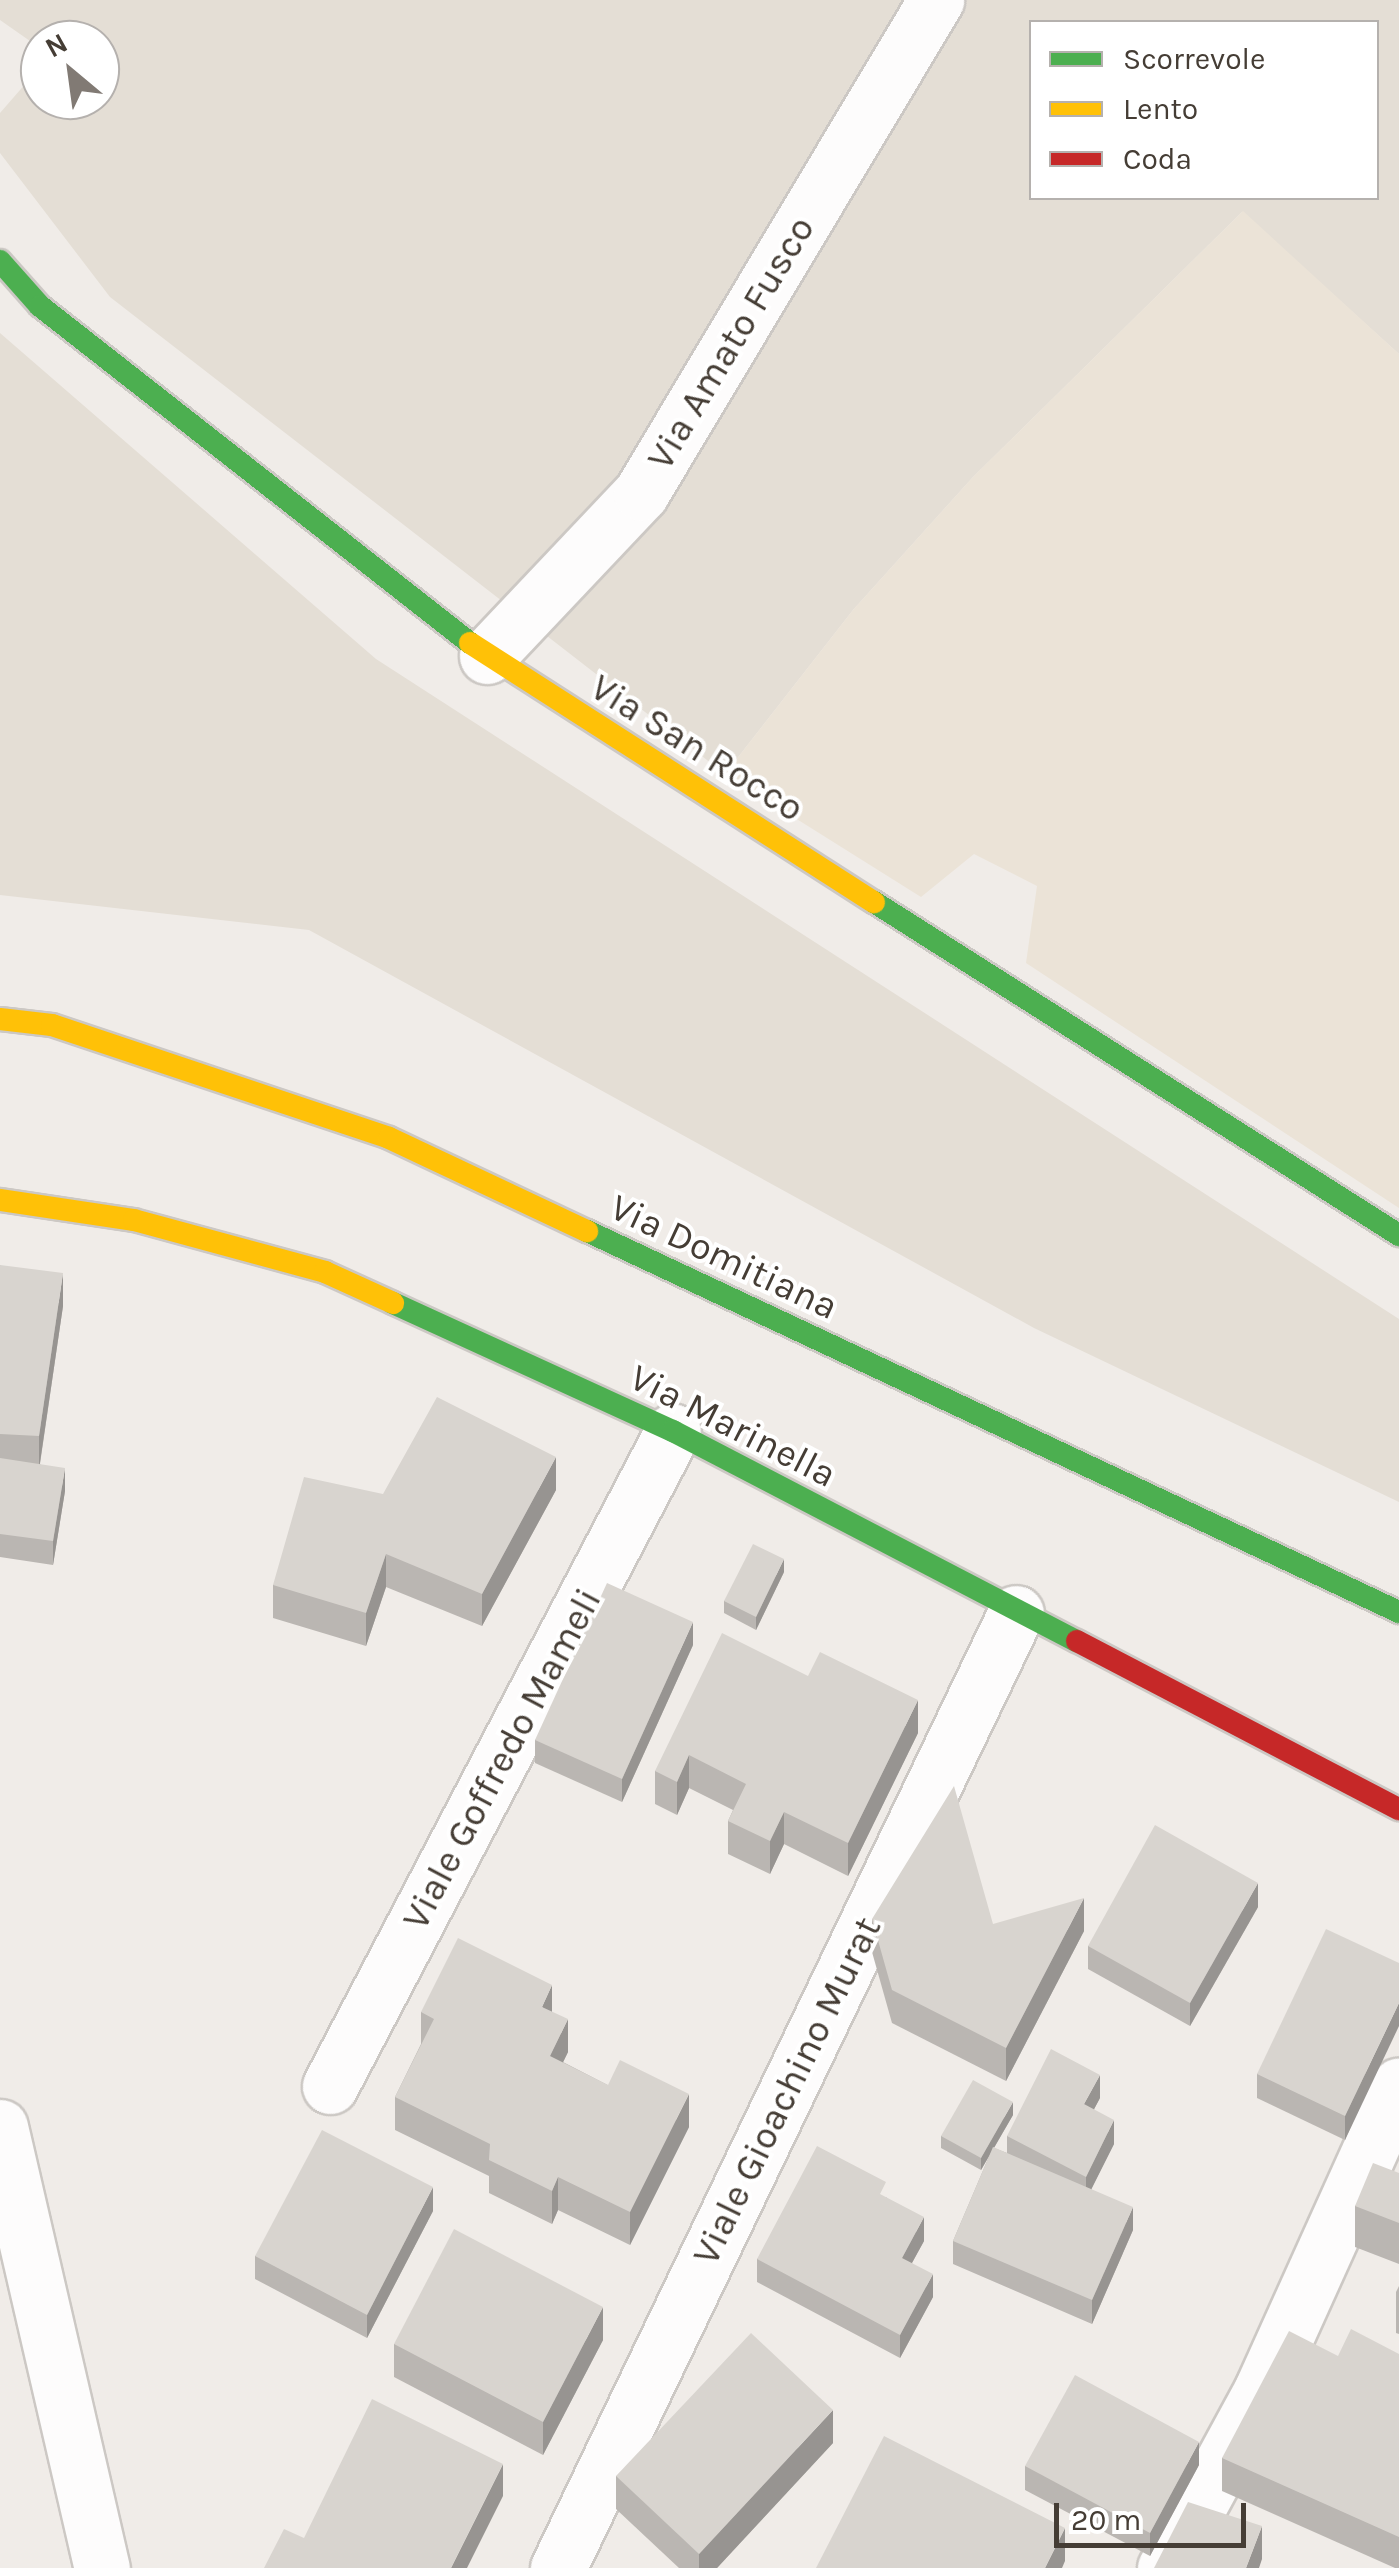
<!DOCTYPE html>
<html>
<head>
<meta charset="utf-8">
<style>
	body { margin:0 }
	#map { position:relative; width:1399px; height:2568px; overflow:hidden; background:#f0ece8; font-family:Karla,sans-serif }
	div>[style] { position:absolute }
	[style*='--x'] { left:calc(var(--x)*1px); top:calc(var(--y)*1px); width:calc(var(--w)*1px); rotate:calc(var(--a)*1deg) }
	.residential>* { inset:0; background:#e4ded5 }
	.education>* { inset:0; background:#ebe3d7 }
	.roads { filter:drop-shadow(2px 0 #ccc8c4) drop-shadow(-2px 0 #ccc8c4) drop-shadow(0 2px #ccc8c4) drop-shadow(0 -2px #ccc8c4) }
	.street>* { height:55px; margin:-27.5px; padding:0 27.5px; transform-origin:27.5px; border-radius:27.5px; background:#fdfcfc }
	.fast>* { height:22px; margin:-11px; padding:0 11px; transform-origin:11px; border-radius:11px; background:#4caf50 }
	.slow>* { height:22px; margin:-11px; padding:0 11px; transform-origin:11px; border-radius:11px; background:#ffc107 }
	.jam>* { height:22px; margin:-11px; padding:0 11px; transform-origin:11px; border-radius:11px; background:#c62828 }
	.wall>* { inset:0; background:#bab6b2 }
	.shaded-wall>* { inset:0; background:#979491 }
	.building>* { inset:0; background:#d8d4cf }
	span { translate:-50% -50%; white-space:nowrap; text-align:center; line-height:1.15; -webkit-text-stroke:8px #fff; paint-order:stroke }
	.street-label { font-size:38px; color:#453d35 }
	.legend { position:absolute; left:1029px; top:20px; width:350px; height:180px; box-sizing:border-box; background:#fff; border:2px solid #b5b1ae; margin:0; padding:12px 18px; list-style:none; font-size:30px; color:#453d35 }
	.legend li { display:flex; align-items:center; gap:20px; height:50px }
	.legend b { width:50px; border:2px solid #b5b1ae }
	.north { position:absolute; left:20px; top:20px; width:100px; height:100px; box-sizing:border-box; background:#fff; border:2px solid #b5b1ae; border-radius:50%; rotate:331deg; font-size:28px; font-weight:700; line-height:40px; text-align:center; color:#453d35 }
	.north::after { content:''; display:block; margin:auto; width:35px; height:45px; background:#817a74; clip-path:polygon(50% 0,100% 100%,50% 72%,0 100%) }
	.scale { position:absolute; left:1054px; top:2503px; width:192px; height:45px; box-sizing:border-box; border:5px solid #453d35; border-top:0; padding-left:12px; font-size:30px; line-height:35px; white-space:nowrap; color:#453d35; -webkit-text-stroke:8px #fff; paint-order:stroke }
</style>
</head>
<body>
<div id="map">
	<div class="residential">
		<i style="clip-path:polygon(evenodd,0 0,1399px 0,1399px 354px,1242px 212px,973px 477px,853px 610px,725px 774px,110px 297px,0 153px,0 113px,40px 67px,40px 100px,100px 100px,100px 40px,40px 40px,40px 48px,0 20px,0 0,1032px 22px,1376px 22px,1376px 198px,1032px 198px,1032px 22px)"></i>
		<i style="clip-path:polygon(0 333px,376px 659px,1399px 1319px,1399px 1502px,1034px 1328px,309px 930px,0 895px)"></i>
	</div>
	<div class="education">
		<i style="clip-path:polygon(1243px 211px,1399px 354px,1399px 1208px,1026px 963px,1037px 886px,974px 854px,921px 897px,725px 774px,853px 610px,973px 477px)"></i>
	</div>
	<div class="roads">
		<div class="street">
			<i style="--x:487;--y:656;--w:224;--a:-46.6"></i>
			<i style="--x:641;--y:493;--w:575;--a:-59.1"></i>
			<i style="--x:330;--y:2086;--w:739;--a:-62.36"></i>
			<i style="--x:0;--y:2127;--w:453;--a:77"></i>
			<i style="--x:558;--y:2568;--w:1059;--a:-64.38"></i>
			<i style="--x:1165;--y:2568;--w:204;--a:-61.5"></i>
			<i style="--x:1262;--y:2389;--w:333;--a:-65.7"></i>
		</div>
		<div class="fast">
			<i style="--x:0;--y:261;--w:60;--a:48.4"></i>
			<i style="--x:40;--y:306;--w:546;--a:38.09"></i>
			<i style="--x:874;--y:902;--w:622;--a:32.39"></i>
			<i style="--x:587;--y:1231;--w:897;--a:25.14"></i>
			<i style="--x:393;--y:1303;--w:308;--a:24.6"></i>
			<i style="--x:673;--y:1431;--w:455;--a:27.5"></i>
		</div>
		<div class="slow">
			<i style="--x:470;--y:643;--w:480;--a:32.7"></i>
			<i style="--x:0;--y:1019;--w:52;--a:6.6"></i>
			<i style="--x:52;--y:1025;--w:355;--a:18.5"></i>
			<i style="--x:389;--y:1138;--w:219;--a:25.2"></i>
			<i style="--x:0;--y:1200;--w:135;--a:8.5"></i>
			<i style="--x:134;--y:1220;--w:198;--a:15.2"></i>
			<i style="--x:325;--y:1272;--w:75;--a:24.5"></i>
		</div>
		<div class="jam">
			<i style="--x:1077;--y:1641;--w:363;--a:27.6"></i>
		</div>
	</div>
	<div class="wall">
		<i style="clip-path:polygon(0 1265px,63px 1306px,40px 1464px,65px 1491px,53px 1565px,0 1557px)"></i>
		<i style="clip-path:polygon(556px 1490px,482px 1626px,386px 1587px,366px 1646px,273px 1618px,273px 1585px,383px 1494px)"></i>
		<i style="clip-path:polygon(784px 1572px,756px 1630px,724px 1613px,724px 1601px)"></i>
		<i style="clip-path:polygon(693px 1645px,622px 1802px,535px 1763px,535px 1740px)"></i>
		<i style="clip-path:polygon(808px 1676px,918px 1733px,848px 1876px,784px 1844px,770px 1874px,728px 1854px,728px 1821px,733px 1810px,689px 1788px,677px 1815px,655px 1804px,655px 1771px)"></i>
		<i style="clip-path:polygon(1258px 1907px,1190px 2026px,1088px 1969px,1088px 1946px)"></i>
		<i style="clip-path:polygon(872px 1919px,993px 1924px,1084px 1931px,1006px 2081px,892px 2023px,872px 1952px)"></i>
		<i style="clip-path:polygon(1399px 1963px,1345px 2140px,1257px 2098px,1257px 2074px)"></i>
		<i style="clip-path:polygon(421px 2012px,552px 2012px,568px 2052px,563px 2062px,689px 2127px,630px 2245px,558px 2210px,552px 2224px,489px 2193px,489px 2176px,395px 2130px,395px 2097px,421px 2044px)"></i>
		<i style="clip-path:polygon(1100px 2098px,1094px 2109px,1114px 2144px,1091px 2189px,1133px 2230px,1092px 2324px,953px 2264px,953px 2241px,990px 2154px,981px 2170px,941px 2148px,941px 2136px,1013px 2115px,994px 2148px,1007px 2153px,1007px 2136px)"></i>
		<i style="clip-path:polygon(1399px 2173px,1399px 2264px,1355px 2247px,1355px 2206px)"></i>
		<i style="clip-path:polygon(886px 2197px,924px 2241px,912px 2263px,933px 2297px,900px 2358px,757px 2282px,757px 2259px)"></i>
		<i style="clip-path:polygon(433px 2211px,367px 2338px,255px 2279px,255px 2256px)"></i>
		<i style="clip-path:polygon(1399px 2286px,1399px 2334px,1396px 2333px,1396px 2292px)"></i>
		<i style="clip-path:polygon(603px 2340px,543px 2455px,394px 2377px,394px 2344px)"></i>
		<i style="clip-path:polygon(1399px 2354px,1399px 2568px,1395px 2568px,1222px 2491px,1222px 2458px)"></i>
		<i style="clip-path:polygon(833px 2443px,717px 2568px,679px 2568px,616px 2509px,616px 2476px)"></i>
		<i style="clip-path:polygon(1199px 2465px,1150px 2556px,1025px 2490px,1025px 2466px)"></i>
	</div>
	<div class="shaded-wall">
		<i style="clip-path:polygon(63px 1273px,63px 1306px,39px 1469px,39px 1436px)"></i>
		<i style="clip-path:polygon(556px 1457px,556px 1490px,482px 1626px,482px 1594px)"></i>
		<i style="clip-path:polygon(65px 1468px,65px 1491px,53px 1565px,53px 1541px)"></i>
		<i style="clip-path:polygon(386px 1554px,386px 1587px,366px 1646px,366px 1613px)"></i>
		<i style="clip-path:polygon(784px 1559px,784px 1572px,756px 1630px,756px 1617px)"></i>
		<i style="clip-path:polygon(693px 1622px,693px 1645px,622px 1802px,622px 1779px)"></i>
		<i style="clip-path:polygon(918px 1700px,918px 1733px,848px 1876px,848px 1843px)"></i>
		<i style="clip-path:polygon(689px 1755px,689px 1788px,677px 1815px,677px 1782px)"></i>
		<i style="clip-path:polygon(784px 1812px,784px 1844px,770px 1874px,770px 1841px)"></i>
		<i style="clip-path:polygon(1258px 1883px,1258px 1907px,1190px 2026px,1190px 2003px)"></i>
		<i style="clip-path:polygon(1084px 1898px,1084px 1931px,1006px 2081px,1006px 2048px)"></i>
		<i style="clip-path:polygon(552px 1985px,552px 2018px,542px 2007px)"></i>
		<i style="clip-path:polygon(1399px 2003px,1399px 2026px,1345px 2140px,1345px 2116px)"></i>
		<i style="clip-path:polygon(568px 2019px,568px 2052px,550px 2089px,550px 2056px)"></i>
		<i style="clip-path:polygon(1100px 2075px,1100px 2098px,1084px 2128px,1084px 2104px)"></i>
		<i style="clip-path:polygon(689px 2094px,689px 2127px,630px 2245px,630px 2212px)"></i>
		<i style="clip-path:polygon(1013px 2102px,1013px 2115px,981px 2170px,981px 2158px)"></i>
		<i style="clip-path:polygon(1114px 2120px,1114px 2144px,1086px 2200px,1086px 2177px)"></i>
		<i style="clip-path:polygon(558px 2177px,558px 2210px,552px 2224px,552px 2191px)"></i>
		<i style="clip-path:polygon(433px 2187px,433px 2211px,367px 2338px,367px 2315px)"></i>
		<i style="clip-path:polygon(1133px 2207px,1133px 2230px,1092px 2324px,1092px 2300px)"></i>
		<i style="clip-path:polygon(924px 2217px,924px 2241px,902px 2281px,902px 2258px)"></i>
		<i style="clip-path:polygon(933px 2274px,933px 2297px,900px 2358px,900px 2335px)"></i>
		<i style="clip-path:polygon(603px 2307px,603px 2340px,543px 2455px,543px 2422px)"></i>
		<i style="clip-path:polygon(833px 2410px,833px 2443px,717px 2568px,699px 2568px,699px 2554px)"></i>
		<i style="clip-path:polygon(1199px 2442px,1199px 2465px,1150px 2556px,1150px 2533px)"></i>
		<i style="clip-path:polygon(503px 2464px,503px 2496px,467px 2568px,451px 2568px)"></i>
		<i style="clip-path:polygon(1262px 2526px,1262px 2559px,1259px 2568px,1246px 2568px)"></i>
		<i style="clip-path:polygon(1065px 2528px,1065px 2561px,1062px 2568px,1045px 2568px)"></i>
	</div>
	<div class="building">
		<i style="clip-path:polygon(0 1265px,63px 1273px,39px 1436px,0 1434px)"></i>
		<i style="clip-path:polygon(437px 1397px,556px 1457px,482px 1594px,386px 1554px,366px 1613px,273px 1585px,304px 1477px,383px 1494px)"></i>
		<i style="clip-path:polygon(0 1458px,65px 1468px,53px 1541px,0 1534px)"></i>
		<i style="clip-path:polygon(753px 1544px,784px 1559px,756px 1617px,724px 1601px)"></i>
		<i style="clip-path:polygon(607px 1583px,693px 1622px,622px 1779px,535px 1740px)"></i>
		<i style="clip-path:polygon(722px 1633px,808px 1676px,820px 1652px,918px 1700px,848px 1843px,784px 1812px,770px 1841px,728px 1821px,746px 1784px,689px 1755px,677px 1782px,655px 1771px)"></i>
		<i style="clip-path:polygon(954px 1786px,993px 1924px,1084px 1898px,1006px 2048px,892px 1990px,872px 1919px)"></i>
		<i style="clip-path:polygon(1155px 1825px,1258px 1883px,1190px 2003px,1088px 1946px)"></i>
		<i style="clip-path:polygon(1326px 1929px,1399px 1963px,1399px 2003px,1345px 2116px,1257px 2074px)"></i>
		<i style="clip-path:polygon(458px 1938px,552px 1985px,542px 2007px,568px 2019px,550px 2056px,608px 2085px,620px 2060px,689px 2094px,630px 2212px,558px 2177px,552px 2191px,489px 2160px,490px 2144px,395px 2097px,434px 2019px,421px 2012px)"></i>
		<i style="clip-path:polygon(1051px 2049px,1100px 2075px,1084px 2104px,1114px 2120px,1086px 2177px,1007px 2136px)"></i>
		<i style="clip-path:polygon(973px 2080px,1013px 2102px,981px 2158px,941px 2136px)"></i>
		<i style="clip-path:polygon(322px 2130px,433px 2187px,367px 2315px,255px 2256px)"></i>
		<i style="clip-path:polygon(817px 2146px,886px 2182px,880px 2194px,924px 2217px,902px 2258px,933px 2274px,900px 2335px,757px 2259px)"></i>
		<i style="clip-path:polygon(993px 2147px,1133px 2207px,1092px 2300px,953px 2241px)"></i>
		<i style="clip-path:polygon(1373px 2163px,1399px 2173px,1399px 2223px,1355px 2206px)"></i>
		<i style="clip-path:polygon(454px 2229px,603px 2307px,543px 2422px,394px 2344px)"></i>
		<i style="clip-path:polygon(1351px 2329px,1399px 2354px,1399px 2537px,1222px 2458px,1289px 2331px,1338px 2356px)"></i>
		<i style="clip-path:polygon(751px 2333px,833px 2410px,699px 2554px,616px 2476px)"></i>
		<i style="clip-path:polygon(1075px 2375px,1199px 2442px,1150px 2533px,1025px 2466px)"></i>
		<i style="clip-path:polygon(372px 2399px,503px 2464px,451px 2568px,264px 2568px,284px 2529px,304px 2538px)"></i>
		<i style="clip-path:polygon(884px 2436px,1065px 2528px,1045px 2568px,816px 2568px)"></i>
		<i style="clip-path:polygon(1188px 2502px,1262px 2526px,1246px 2568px,1154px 2568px)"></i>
	</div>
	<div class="street-label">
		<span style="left:731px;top:343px;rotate:-59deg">Via Amato Fusco</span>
		<span style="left:697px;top:748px;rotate:32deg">Via San Rocco</span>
		<span style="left:724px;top:1257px;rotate:25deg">Via Domitiana</span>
		<span style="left:733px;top:1426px;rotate:27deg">Via Marinella</span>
		<span style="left:502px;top:1759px;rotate:-62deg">Viale Goffredo Mameli</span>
		<span style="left:787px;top:2091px;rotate:-64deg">Viale Gioachino Murat</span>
	</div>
	<ul class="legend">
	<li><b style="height:12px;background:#4caf50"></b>Scorrevole</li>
	<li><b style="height:12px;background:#ffc107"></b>Lento</li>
	<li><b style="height:12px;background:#c62828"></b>Coda</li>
	</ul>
	<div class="north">N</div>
	<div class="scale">20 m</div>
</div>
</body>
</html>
